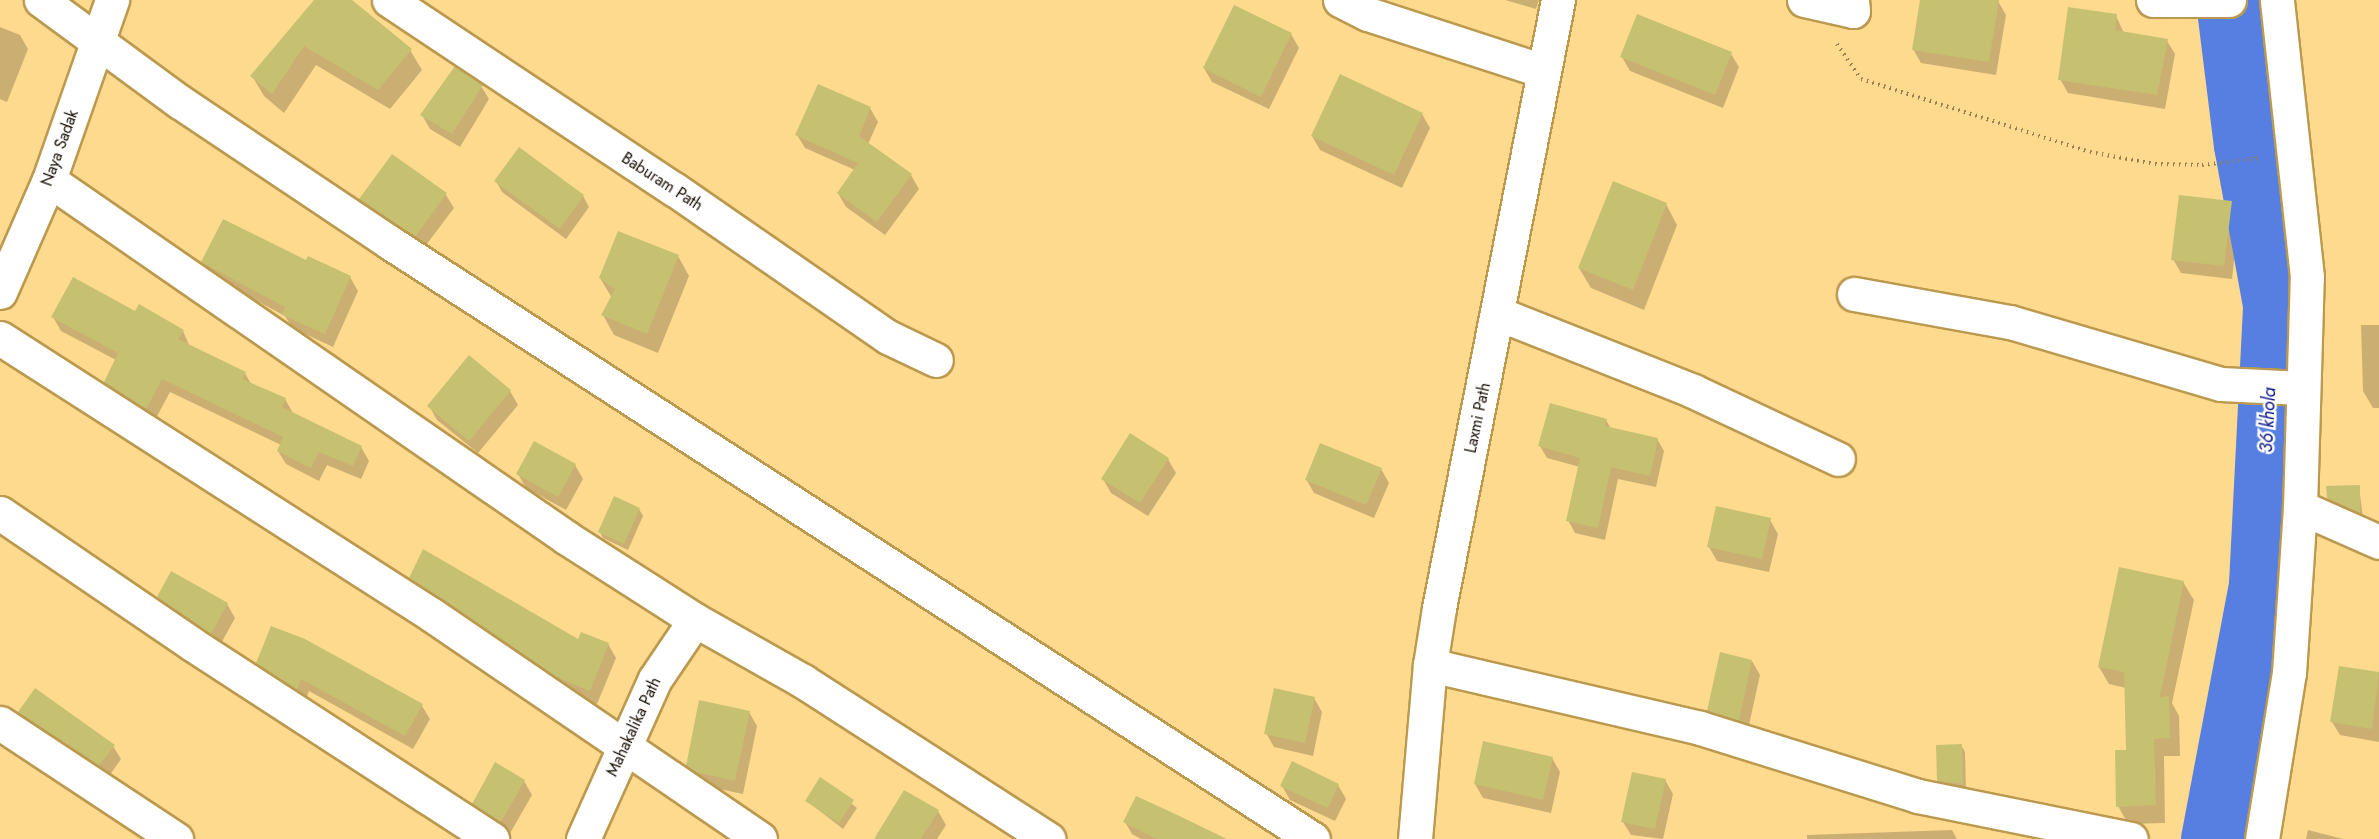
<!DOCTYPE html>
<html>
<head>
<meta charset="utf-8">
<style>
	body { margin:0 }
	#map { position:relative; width:2379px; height:839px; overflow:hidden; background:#feda8f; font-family:Jost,sans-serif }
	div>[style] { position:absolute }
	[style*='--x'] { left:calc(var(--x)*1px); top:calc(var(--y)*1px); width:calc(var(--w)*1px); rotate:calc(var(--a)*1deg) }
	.shadow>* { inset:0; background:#0003 }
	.river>* { height:63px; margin:-31.5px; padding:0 31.5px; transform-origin:31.5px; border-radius:31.5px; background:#577fe1 }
	.building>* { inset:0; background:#c6c171 }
	.path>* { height:4px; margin-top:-2px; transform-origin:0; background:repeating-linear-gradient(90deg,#998051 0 1.5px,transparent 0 6px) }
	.roads { filter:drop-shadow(2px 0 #bb994f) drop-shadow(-2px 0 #bb994f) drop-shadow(0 2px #bb994f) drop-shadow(0 -2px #bb994f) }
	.minor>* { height:33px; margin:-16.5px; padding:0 16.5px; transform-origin:16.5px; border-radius:16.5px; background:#fff }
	span { translate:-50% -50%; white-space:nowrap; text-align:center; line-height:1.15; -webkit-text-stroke:5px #fff; paint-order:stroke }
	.street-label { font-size:16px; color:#160c00 }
	.water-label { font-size:18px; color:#040e85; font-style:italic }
</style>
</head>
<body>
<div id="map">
	<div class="shadow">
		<i style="clip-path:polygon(316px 0,350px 0,410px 50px,422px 70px,390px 109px,316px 65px,284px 113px,264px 96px,252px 76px)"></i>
		<i style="clip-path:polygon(1505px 0,1539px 0,1536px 9px)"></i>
		<i style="clip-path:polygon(1921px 0,1998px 1px,2006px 15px,1996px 75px,1921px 63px,1913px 49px)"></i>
		<i style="clip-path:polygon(2116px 16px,2124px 33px,2167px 41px,2175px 54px,2165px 109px,2068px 93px,2060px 79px)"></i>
		<i style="clip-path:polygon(0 27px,20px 35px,28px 49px,7px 102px,0 99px)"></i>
		<i style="clip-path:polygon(1291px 34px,1299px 48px,1269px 109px,1212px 82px,1204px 68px)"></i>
		<i style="clip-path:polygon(1731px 54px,1739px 67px,1723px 108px,1630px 71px,1622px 57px)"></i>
		<i style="clip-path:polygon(481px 86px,489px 99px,460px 147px,430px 129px,422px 115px)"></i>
		<i style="clip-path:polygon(870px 108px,878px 122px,868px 144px,911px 175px,919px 189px,885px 235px,846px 207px,838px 193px,855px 170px,805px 148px,797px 135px)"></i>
		<i style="clip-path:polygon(1422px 114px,1430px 128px,1402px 188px,1320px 150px,1312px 136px)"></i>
		<i style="clip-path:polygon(496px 181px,583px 196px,589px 207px,566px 239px,502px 192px)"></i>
		<i style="clip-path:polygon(446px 195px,454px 208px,423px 249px,368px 213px,360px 199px)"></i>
		<i style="clip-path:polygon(2231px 203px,2239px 217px,2232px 279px,2181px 273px,2173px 259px)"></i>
		<i style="clip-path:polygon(1666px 204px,1677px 225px,1644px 310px,1591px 288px,1579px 268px)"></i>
		<i style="clip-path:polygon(678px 256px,689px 276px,658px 353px,614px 335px,603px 315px,612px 298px,600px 278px)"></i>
		<i style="clip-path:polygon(203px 262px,307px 262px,350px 277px,358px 291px,333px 347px,292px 328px,285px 316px,211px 276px)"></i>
		<i style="clip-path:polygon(136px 313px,183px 331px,190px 347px,245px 373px,251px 384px,285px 399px,293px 413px,361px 447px,369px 461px,361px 479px,327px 465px,319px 481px,286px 464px,278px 451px,281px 445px,170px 392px,154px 422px,113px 396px,105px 382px,116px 360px,61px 331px,53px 317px)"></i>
		<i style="clip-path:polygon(2361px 325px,2379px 325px,2379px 408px,2373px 408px,2363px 391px)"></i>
		<i style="clip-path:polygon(510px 391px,518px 405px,478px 453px,437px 420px,429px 406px)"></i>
		<i style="clip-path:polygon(1606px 420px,1611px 429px,1657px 439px,1664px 451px,1656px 487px,1618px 479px,1605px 540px,1575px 533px,1568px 520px,1580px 467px,1547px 458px,1540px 446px)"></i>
		<i style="clip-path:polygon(1168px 459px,1176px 473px,1148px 516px,1111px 493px,1103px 479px)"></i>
		<i style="clip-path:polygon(575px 465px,583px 479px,566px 510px,526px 488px,518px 474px)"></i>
		<i style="clip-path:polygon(1381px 469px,1389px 483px,1374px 518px,1314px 493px,1306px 479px)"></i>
		<i style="clip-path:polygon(2359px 486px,2363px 519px,2332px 505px,2328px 498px)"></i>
		<i style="clip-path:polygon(615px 498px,639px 509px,643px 516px,628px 550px,603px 538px,600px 532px)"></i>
		<i style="clip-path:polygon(1770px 520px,1778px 534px,1769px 572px,1717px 561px,1709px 547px)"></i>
		<i style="clip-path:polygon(410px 578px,579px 641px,608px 644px,616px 658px,597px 704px,568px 692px,418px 592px)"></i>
		<i style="clip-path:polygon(2183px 582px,2194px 600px,2172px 703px,2179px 716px,2180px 756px,2164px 756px,2165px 823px,2128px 824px,2118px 806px,2127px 751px,2126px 688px,2109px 684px,2099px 667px)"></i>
		<i style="clip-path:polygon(159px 597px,227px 604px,235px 618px,219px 647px,167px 611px)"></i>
		<i style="clip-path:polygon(1752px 661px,1760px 675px,1747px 734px,1717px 724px,1709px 710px)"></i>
		<i style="clip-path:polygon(258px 663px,422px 706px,430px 719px,413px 749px,309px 691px,305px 702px,266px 677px)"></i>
		<i style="clip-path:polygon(2340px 668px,2379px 673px,2379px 742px,2340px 735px,2332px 722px)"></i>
		<i style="clip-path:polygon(1314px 698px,1322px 712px,1313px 756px,1274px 747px,1266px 733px)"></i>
		<i style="clip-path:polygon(19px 712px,113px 746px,121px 759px,107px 779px,27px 726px)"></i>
		<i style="clip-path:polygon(749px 712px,757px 726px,743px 794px,705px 786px,696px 780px,687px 765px)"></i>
		<i style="clip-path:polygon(1961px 745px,1965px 752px,1966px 790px,1942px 787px,1938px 780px)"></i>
		<i style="clip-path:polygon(1552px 758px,1560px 772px,1551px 813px,1483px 798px,1475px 784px)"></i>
		<i style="clip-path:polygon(821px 779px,857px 808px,843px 829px,807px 801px)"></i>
		<i style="clip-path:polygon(1665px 780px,1673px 794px,1663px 839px,1631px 835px,1623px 822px)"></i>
		<i style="clip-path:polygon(524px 781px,532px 795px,509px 835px,482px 818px,474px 804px)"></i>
		<i style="clip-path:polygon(1338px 785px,1346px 799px,1335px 821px,1290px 800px,1282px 786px)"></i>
		<i style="clip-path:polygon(938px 811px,946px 825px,937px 839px,880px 839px)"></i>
		<i style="clip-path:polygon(1125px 822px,1224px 839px,1141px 839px,1132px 834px)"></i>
		<i style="clip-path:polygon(1952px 830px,1957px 839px,1807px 839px,1807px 835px)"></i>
		<i style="clip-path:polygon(2308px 830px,2343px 839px,2306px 839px)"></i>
	</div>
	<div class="river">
		<i style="--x:2212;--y:839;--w:259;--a:-79.3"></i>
		<i style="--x:2260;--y:584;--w:280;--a:-87.1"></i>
		<i style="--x:2274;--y:304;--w:162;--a:-100.3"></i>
		<i style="--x:2245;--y:145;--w:146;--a:-97.1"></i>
	</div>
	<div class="building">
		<i style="clip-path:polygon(314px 0,352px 0,412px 49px,378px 90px,304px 46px,272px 94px,250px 76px)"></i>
		<i style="clip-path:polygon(1920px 0,1999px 0,1989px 62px,1912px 50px)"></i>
		<i style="clip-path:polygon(1234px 5px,1292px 33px,1261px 97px,1203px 68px)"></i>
		<i style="clip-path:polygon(2068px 7px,2117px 14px,2115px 30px,2168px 39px,2157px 95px,2058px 80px)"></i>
		<i style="clip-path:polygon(1637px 14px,1732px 52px,1715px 95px,1620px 57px)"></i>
		<i style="clip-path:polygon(455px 66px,483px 85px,452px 134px,420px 115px)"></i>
		<i style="clip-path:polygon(1340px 74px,1423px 113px,1394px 175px,1311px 136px)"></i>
		<i style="clip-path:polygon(818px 84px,871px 107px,859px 136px,912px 174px,877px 222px,837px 193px,858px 163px,795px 135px)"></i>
		<i style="clip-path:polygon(519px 147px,584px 195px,560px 229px,494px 181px)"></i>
		<i style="clip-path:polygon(392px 154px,447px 193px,415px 237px,359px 199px)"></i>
		<i style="clip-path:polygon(1613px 181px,1667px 203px,1633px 290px,1578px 268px)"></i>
		<i style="clip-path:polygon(2179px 195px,2232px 201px,2224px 266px,2171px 260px)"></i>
		<i style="clip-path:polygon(223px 219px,306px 260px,308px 256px,351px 276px,325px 334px,282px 315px,285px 307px,201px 262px)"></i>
		<i style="clip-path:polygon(618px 231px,679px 255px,647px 334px,601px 315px,615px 289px,599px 278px)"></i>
		<i style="clip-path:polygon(73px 277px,135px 311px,139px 304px,184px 330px,178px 339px,246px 372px,242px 379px,286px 398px,282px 407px,362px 446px,353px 466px,319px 452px,311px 468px,277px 451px,283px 437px,162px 379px,146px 409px,104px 382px,118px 353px,51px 317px)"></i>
		<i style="clip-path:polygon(469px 355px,511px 390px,469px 441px,427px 406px)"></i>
		<i style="clip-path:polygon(1550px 403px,1607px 419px,1605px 426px,1658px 438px,1650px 476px,1611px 467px,1598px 528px,1566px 521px,1580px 458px,1538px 446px)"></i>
		<i style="clip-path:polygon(1130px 433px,1169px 458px,1140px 503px,1101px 479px)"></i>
		<i style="clip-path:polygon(534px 441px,576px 464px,558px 497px,516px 474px)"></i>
		<i style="clip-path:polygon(1320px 443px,1382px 468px,1366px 505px,1305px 480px)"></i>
		<i style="clip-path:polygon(2360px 485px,2360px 513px,2327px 498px,2326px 486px)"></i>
		<i style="clip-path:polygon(614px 496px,640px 508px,624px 544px,598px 532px)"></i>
		<i style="clip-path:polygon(1716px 506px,1771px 518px,1762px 559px,1707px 547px)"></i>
		<i style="clip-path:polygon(423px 549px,578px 639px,581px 632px,609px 643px,590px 691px,554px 676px,409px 578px)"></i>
		<i style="clip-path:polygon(2119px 567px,2184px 581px,2160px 697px,2169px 696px,2170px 738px,2154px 739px,2156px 805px,2116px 807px,2115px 750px,2126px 750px,2124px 672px,2098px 667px)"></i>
		<i style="clip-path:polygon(171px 571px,228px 603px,211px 634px,157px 597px)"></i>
		<i style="clip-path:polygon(271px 626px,305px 639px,423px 704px,405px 736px,301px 679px,297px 690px,256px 663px)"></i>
		<i style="clip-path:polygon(1720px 652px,1752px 660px,1739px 721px,1707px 711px)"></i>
		<i style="clip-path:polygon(2339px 666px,2379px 672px,2372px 729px,2330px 722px)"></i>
		<i style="clip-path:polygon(35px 688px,115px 745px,99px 766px,18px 712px)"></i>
		<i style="clip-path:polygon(1274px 688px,1315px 697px,1305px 743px,1264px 734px)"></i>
		<i style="clip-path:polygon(699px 700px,750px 711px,735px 781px,696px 772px,686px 766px)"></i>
		<i style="clip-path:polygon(1483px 741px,1553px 757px,1543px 800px,1474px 784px)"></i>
		<i style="clip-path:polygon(1962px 744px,1963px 784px,1937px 781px,1936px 745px)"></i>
		<i style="clip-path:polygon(1292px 761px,1339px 784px,1328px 808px,1280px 786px)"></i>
		<i style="clip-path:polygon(495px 762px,525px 780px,501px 822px,472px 804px)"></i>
		<i style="clip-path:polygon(1632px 772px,1666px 779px,1655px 829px,1621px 822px)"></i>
		<i style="clip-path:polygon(820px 777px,854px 800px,839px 823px,805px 801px)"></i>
		<i style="clip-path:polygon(904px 790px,939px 810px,921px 839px,874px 839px)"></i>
		<i style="clip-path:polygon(1136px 796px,1171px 812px,1227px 839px,1157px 839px,1123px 822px)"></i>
	</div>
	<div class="path">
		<i style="--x:1837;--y:44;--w:42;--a:55.6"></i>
		<i style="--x:1861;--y:79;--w:240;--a:17.7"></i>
		<i style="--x:2090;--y:152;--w:66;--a:10.5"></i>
		<i style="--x:2155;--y:164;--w:47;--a:1.2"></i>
		<i style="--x:2202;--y:165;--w:58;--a:-6.9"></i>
	</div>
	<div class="roads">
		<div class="minor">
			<i style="--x:41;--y:0;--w:172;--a:36.3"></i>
			<i style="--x:180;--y:102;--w:252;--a:33.8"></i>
			<i style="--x:389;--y:242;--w:1100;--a:32.87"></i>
			<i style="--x:389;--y:0;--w:342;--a:33.6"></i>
			<i style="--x:674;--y:189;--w:260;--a:34.7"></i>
			<i style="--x:888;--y:337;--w:53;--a:25.6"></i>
			<i style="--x:1340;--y:0;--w:31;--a:27"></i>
			<i style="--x:1368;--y:14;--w:184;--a:18"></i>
			<i style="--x:1804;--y:0;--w:50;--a:12.7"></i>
			<i style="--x:1853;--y:11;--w:11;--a:-95"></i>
			<i style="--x:2153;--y:0;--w:76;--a:0"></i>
			<i style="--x:49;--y:180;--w:630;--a:34.65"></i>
			<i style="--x:567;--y:538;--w:152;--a:32.6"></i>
			<i style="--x:695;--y:620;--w:124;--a:29.5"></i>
			<i style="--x:803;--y:681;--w:292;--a:32.8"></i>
			<i style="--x:0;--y:292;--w:122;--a:-66.4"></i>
			<i style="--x:49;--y:180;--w:191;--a:-70.7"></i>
			<i style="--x:1854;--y:294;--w:158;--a:10.2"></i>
			<i style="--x:2010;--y:322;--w:220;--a:16.4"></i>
			<i style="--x:2221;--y:384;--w:81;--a:2.8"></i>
			<i style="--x:1499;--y:314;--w:209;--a:21.6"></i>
			<i style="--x:1693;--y:391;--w:160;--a:25.1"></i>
			<i style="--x:0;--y:338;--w:513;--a:32.67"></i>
			<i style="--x:432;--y:615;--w:397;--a:34.3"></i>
			<i style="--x:2300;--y:507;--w:86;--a:23.9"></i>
			<i style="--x:0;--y:513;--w:232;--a:34.3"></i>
			<i style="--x:192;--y:644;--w:358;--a:33"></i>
			<i style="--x:1430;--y:665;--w:277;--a:13.1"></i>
			<i style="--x:1700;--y:728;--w:228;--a:17.3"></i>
			<i style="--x:1918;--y:796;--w:217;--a:11.4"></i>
			<i style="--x:0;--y:723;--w:211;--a:33.4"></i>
			<i style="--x:583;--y:839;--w:175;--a:-65.8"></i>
			<i style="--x:655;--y:679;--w:71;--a:-55.9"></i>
			<i style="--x:1415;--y:839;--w:175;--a:-85.1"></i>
			<i style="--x:1430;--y:665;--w:58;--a:-81"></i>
			<i style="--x:1439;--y:608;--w:620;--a:-78.93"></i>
			<i style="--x:2262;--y:839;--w:168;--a:-80.8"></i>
			<i style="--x:2289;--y:673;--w:166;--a:-86.2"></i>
			<i style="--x:2300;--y:507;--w:230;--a:-88.3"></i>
			<i style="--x:2307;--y:277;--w:279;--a:-96.2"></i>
		</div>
	</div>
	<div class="street-label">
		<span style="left:60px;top:148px;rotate:-70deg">Naya Sadak</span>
		<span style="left:662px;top:182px;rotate:33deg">Baburam Path</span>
		<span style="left:1478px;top:418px;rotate:-78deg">Laxmi Path</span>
		<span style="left:634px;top:727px;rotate:-65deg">Mahakalika Path</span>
	</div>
	<div class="water-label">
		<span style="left:2268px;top:420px;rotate:-87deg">36 khola</span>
	</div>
</div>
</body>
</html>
